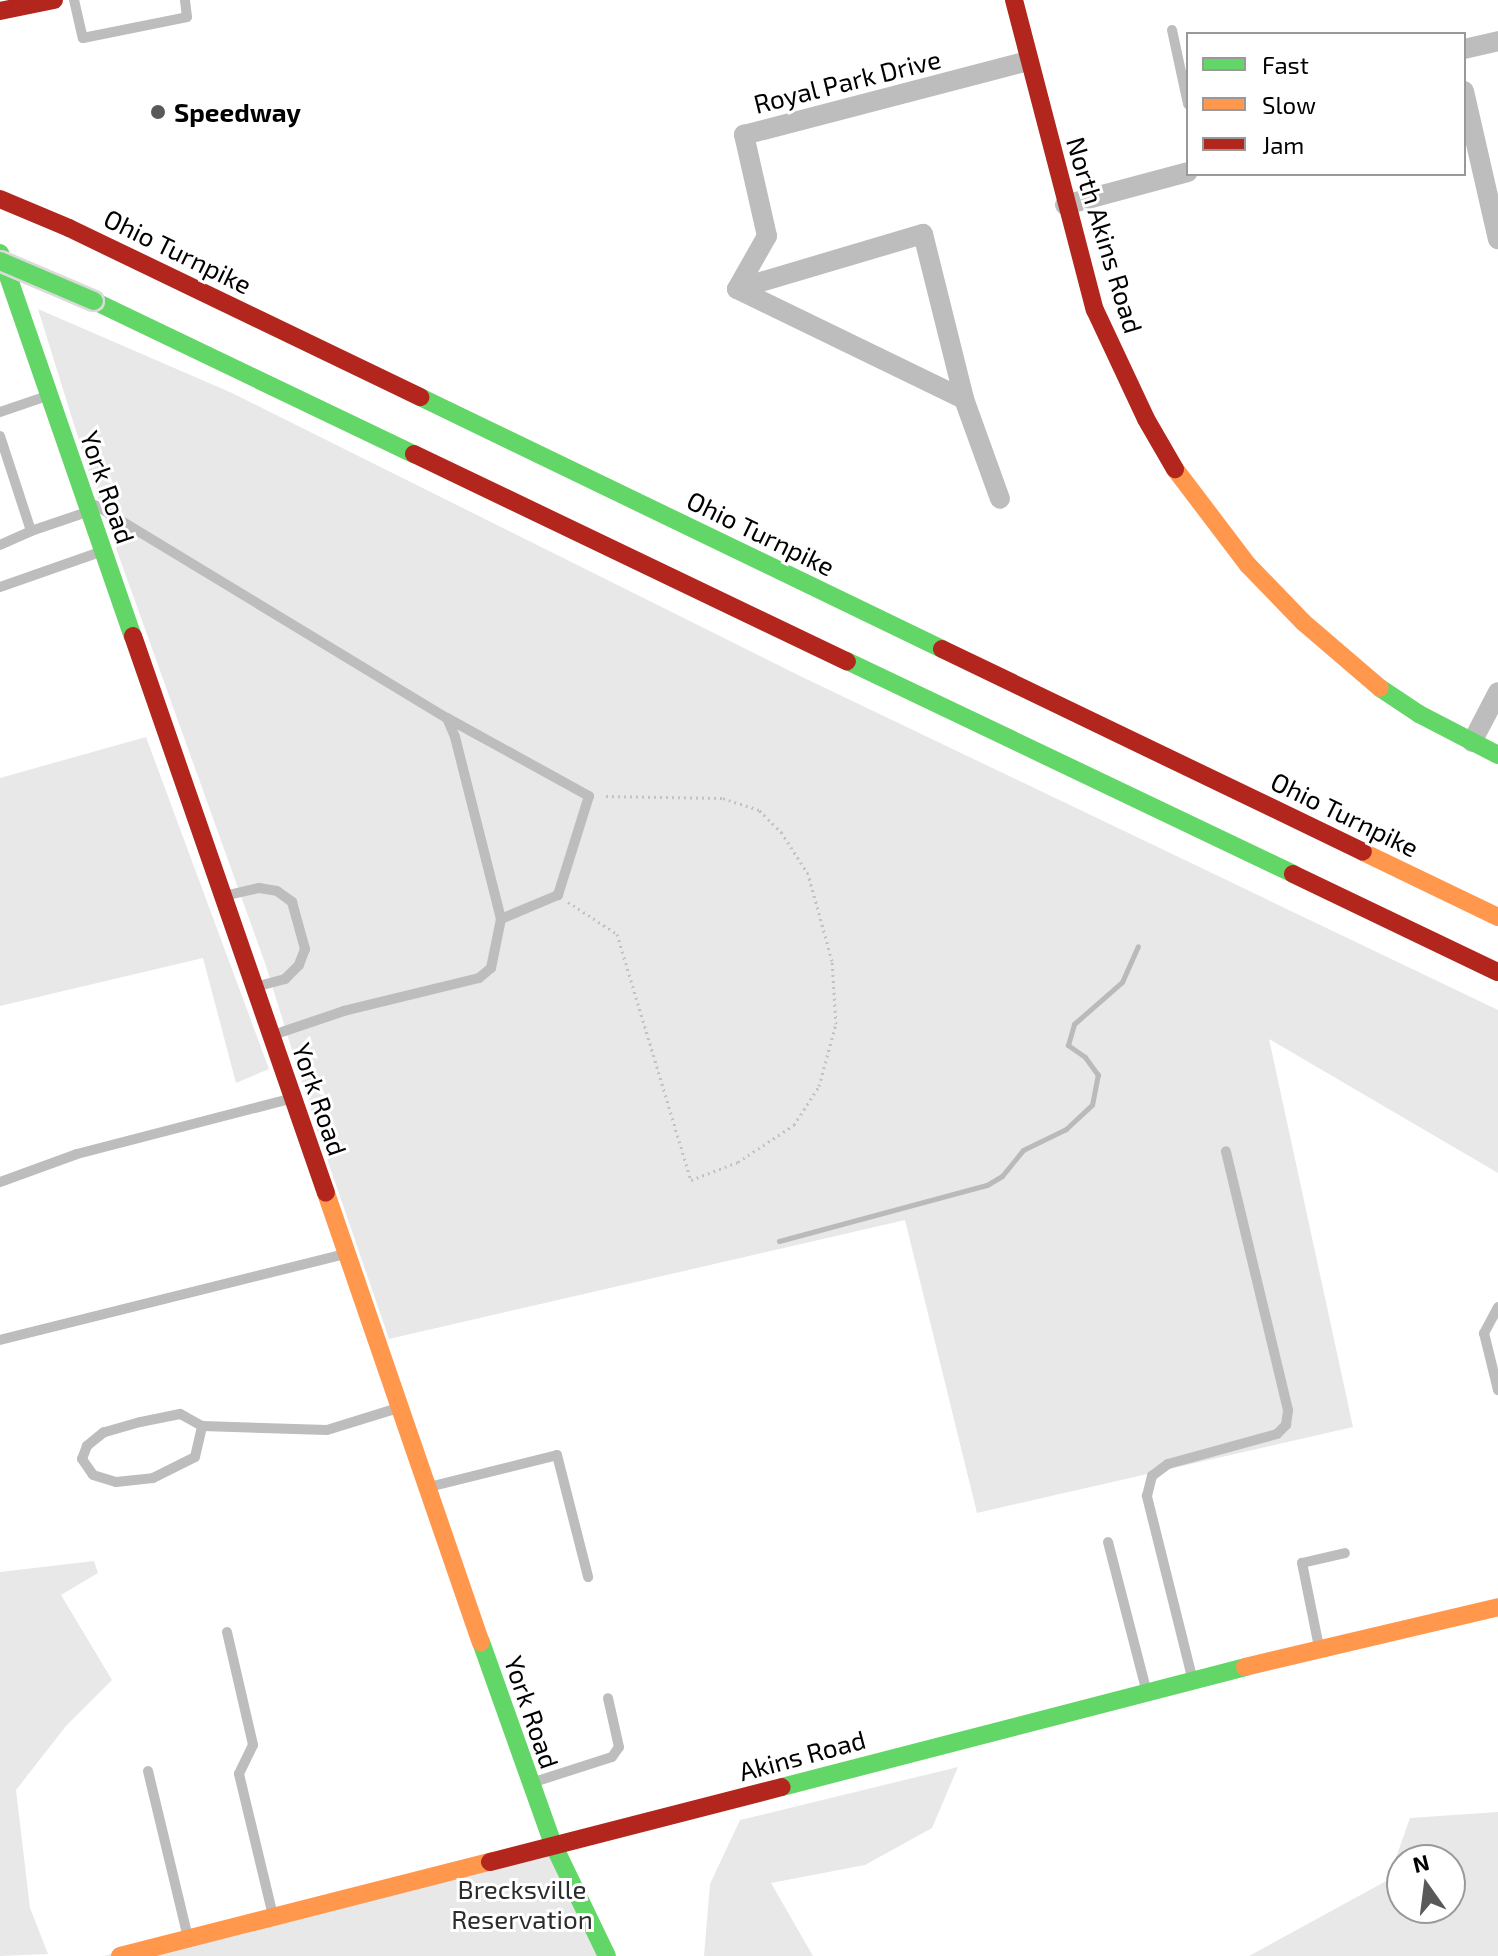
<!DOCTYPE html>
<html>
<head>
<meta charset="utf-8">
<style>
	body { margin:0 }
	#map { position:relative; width:1498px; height:1956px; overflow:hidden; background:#fff; font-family:"Exo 2",sans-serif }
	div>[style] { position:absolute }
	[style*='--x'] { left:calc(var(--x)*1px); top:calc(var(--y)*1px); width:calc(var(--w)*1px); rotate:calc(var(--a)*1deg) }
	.green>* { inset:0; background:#e8e8e8 }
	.stream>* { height:5px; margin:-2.5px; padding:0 2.5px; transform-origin:2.5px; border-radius:2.5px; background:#bababa }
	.path>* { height:3px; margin-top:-1.5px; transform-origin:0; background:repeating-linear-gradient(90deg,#c2c2c2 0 2px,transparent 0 6px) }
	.lane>* { height:10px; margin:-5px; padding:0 5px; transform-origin:5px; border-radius:5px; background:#bdbdbd }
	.street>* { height:20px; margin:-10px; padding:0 10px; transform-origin:10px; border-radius:10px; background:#bdbdbd }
	.fast>* { height:18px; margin:-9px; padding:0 9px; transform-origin:9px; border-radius:9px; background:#63d668 }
	.slow>* { height:18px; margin:-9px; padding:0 9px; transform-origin:9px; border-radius:9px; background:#ff974d }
	.jam>* { height:18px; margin:-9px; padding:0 9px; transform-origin:9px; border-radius:9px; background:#b3261e }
	.bridges { filter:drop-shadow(2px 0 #dbdbdb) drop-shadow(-2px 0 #dbdbdb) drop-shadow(0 2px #dbdbdb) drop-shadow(0 -2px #dbdbdb) }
	.fast-bridge>* { height:18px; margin:-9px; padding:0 9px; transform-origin:9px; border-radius:9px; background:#63d668 }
	.dots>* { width:22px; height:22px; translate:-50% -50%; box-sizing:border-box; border:4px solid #fff; border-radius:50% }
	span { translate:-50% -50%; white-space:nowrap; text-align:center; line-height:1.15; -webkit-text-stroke:6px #fff; paint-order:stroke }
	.street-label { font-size:26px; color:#000 }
	.poi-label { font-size:26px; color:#000; font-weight:700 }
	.left { translate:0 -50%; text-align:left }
	.park-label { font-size:26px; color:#2c2c2c }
	.legend { position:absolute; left:1186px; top:32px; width:280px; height:144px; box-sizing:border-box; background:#fff; border:2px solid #999; margin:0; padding:10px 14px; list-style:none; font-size:24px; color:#000 }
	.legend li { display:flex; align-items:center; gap:16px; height:40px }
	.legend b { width:40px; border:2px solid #999 }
	.north { position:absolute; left:1386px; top:1844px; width:80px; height:80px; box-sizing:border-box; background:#fff; border:2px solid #999; border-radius:50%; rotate:346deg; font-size:22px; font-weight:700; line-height:32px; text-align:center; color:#000 }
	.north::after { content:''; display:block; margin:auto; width:28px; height:36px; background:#595959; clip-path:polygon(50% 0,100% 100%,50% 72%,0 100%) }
</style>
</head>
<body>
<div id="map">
	<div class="green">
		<i style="clip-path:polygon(38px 309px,232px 393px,798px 675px,1498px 1010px,1498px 1173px,1269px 1039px,1353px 1427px,977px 1513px,905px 1220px,389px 1339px,314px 1121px,265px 963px,90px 476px)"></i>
		<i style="clip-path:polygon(146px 737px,269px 1069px,236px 1083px,203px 958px,0 1006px,0 778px)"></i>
		<i style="clip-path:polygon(94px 1561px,98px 1573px,61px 1595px,112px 1680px,66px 1726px,16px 1790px,30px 1908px,48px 1954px,0 1956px,0 1572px)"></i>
		<i style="clip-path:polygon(958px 1767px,932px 1828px,865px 1865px,771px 1883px,813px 1956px,704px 1956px,710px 1884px,740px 1820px)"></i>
		<i style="clip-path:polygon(evenodd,1498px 1812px,1498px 1956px,1249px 1956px,1388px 1880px,1410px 1818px,1498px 1812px,1402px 1860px,1450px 1860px,1450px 1908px,1402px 1908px,1402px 1860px)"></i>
		<i style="clip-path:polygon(551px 1843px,608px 1956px,103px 1956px)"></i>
	</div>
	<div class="stream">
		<i style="--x:779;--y:1241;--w:215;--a:-15.1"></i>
		<i style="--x:987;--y:1185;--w:17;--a:-31"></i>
		<i style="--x:1002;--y:1176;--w:33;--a:-51"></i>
		<i style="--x:1023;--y:1150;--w:48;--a:-26"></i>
		<i style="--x:1066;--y:1129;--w:35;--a:-43"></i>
		<i style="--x:1092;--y:1105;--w:31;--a:-79"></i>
		<i style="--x:1098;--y:1075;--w:22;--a:-126"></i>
		<i style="--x:1085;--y:1057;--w:21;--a:-145"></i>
		<i style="--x:1068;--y:1045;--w:22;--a:-74"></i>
		<i style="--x:1074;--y:1024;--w:64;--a:-41.2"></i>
		<i style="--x:1122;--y:982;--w:39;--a:-66"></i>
	</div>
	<div class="path">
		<i style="--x:568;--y:902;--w:59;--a:33.1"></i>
		<i style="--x:617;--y:934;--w:257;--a:73.3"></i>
		<i style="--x:691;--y:1180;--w:50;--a:-21"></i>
		<i style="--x:738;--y:1162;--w:67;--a:-33.5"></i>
		<i style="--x:794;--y:1125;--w:46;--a:-57.3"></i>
		<i style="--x:819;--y:1086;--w:64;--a:-74.7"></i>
		<i style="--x:836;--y:1024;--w:63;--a:-93.6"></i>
		<i style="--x:832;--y:961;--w:90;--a:-105.4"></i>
		<i style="--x:808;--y:874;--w:49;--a:-122.4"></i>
		<i style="--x:782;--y:833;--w:33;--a:-135"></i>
		<i style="--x:759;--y:810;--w:39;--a:-162"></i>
		<i style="--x:722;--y:798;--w:120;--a:-179"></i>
	</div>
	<div class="lane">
		<i style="--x:74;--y:0;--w:39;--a:77"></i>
		<i style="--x:83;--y:38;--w:106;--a:-11.4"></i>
		<i style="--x:187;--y:17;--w:17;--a:-97"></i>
		<i style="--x:1172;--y:30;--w:76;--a:77.8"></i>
		<i style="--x:0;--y:412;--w:50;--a:-18.8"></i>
		<i style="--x:0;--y:436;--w:100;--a:71.9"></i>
		<i style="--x:31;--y:531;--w:59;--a:-18.7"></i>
		<i style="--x:95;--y:505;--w:411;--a:31.2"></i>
		<i style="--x:447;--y:718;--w:21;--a:67"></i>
		<i style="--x:455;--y:737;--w:188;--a:75.8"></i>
		<i style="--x:501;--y:919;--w:50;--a:101.5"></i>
		<i style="--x:491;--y:968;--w:16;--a:140"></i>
		<i style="--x:479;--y:978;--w:139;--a:166.3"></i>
		<i style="--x:344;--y:1011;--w:75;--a:161.3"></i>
		<i style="--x:0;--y:545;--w:34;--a:-24"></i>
		<i style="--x:0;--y:587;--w:106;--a:-19.3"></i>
		<i style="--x:447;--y:718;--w:162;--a:28.8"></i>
		<i style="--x:589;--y:796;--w:104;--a:107.4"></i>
		<i style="--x:558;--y:895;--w:62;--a:157.2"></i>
		<i style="--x:224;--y:896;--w:36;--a:-13"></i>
		<i style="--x:259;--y:888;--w:18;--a:9"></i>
		<i style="--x:277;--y:891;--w:19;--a:36"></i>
		<i style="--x:292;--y:902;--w:49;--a:74.5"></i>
		<i style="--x:305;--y:949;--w:17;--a:111"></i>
		<i style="--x:299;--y:965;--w:20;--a:135"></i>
		<i style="--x:285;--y:979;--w:30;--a:165"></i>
		<i style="--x:0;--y:1182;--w:82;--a:-20"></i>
		<i style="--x:77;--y:1154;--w:220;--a:-14.5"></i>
		<i style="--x:1498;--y:1307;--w:30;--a:118"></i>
		<i style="--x:1484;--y:1333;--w:59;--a:76.2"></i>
		<i style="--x:0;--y:1340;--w:355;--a:-14"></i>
		<i style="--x:202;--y:1426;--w:25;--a:-151"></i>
		<i style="--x:180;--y:1414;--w:41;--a:168.7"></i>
		<i style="--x:140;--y:1422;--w:37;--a:164"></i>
		<i style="--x:104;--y:1432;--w:22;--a:141"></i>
		<i style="--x:87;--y:1446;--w:14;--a:111"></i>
		<i style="--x:82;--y:1459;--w:19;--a:55"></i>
		<i style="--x:93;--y:1475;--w:24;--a:17"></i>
		<i style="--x:116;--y:1482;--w:37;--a:-6"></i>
		<i style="--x:153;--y:1478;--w:47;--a:-26.6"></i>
		<i style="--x:195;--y:1457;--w:32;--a:-77"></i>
		<i style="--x:202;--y:1426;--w:125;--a:1.8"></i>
		<i style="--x:327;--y:1430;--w:74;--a:-17.2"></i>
		<i style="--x:429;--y:1487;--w:132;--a:-14"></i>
		<i style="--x:557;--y:1455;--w:126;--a:75.7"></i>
		<i style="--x:1108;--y:1542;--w:152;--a:75.5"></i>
		<i style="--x:227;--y:1632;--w:116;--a:77"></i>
		<i style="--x:253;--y:1745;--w:32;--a:116"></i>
		<i style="--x:239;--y:1774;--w:146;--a:76.5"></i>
		<i style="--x:1319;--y:1647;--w:86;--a:-101.4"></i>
		<i style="--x:1302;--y:1563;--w:44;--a:-13.1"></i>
		<i style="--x:1192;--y:1677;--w:187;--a:-104"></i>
		<i style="--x:1147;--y:1496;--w:21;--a:-76"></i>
		<i style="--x:1152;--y:1476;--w:20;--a:-37"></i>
		<i style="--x:1168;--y:1464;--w:113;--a:-15.4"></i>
		<i style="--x:1277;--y:1434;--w:13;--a:-45"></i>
		<i style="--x:1286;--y:1425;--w:15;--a:-82"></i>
		<i style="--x:1288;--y:1410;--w:266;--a:-103.5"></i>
		<i style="--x:148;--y:1771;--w:171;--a:76.5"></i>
		<i style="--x:531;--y:1783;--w:85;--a:-17.8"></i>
		<i style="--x:612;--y:1757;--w:12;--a:-55"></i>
		<i style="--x:619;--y:1747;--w:50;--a:-102.7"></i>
	</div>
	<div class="street">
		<i style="--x:1464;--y:49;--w:35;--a:-13"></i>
		<i style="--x:1464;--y:91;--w:152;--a:77.1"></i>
		<i style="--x:1065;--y:205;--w:127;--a:-15"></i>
		<i style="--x:737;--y:289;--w:194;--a:-16.5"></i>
		<i style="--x:923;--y:234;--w:170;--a:76"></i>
		<i style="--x:964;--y:399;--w:106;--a:70.2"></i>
		<i style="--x:737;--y:289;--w:61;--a:-60.5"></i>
		<i style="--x:767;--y:236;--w:104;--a:-102.8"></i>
		<i style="--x:744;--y:135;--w:294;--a:-14.6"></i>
		<i style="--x:737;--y:289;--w:252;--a:25.9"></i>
		<i style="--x:1472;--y:742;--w:56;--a:-62.5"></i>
	</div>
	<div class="fast">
		<i style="--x:0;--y:253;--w:405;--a:70.9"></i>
		<i style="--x:94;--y:301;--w:355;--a:25.6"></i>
		<i style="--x:420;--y:397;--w:580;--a:25.77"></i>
		<i style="--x:847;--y:661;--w:494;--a:25.5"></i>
		<i style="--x:1380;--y:688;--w:47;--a:33.7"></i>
		<i style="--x:1419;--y:714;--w:89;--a:27.4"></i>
		<i style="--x:481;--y:1642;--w:214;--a:70.4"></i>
		<i style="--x:553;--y:1844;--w:124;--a:64.3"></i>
		<i style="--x:782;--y:1787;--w:478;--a:-14.5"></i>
	</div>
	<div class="slow">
		<i style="--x:1175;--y:469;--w:121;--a:52.8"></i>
		<i style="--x:1248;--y:565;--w:79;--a:46"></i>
		<i style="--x:1303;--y:622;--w:101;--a:40.6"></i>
		<i style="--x:1363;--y:852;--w:150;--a:25.7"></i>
		<i style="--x:326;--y:1193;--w:475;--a:71"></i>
		<i style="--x:1245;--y:1667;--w:260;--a:-13.3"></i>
		<i style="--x:120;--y:1956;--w:382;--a:-14.3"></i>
	</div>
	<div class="jam">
		<i style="--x:1014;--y:0;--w:320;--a:75.4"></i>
		<i style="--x:1095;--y:310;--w:120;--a:64.9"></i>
		<i style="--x:1146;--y:419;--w:58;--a:59.9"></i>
		<i style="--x:0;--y:11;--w:55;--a:-11.5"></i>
		<i style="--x:0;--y:199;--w:75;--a:22.8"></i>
		<i style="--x:69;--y:228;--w:390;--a:25.7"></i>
		<i style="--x:414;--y:454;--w:480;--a:25.6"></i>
		<i style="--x:133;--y:636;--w:589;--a:70.89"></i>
		<i style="--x:942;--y:649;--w:467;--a:25.7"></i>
		<i style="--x:1293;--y:874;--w:227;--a:25.6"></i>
		<i style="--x:490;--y:1862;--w:301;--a:-14.4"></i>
	</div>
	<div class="bridges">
		<div class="fast-bridge">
			<i style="--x:0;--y:261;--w:102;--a:23.1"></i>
		</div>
	</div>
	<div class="dots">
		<i style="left:158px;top:112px;background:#595959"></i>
	</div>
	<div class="street-label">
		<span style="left:847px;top:81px;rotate:-14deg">Royal Park Drive</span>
		<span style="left:1105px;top:235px;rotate:73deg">North Akins Road</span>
		<span style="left:178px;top:251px;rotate:26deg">Ohio Turnpike</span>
		<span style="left:108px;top:487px;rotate:71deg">York Road</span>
		<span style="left:761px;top:533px;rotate:26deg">Ohio Turnpike</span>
		<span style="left:1345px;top:814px;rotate:26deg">Ohio Turnpike</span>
		<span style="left:320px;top:1099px;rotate:71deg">York Road</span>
		<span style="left:532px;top:1712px;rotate:71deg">York Road</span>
		<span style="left:802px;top:1755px;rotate:-15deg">Akins Road</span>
	</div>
	<div class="poi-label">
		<span class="left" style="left:174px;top:112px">Speedway</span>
	</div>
	<div class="park-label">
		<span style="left:522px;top:1904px">Brecksville<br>Reservation</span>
	</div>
	<ul class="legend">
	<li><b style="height:10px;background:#63d668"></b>Fast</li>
	<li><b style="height:10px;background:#ff974d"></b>Slow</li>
	<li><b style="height:10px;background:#b3261e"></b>Jam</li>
	</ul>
	<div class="north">N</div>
</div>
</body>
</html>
